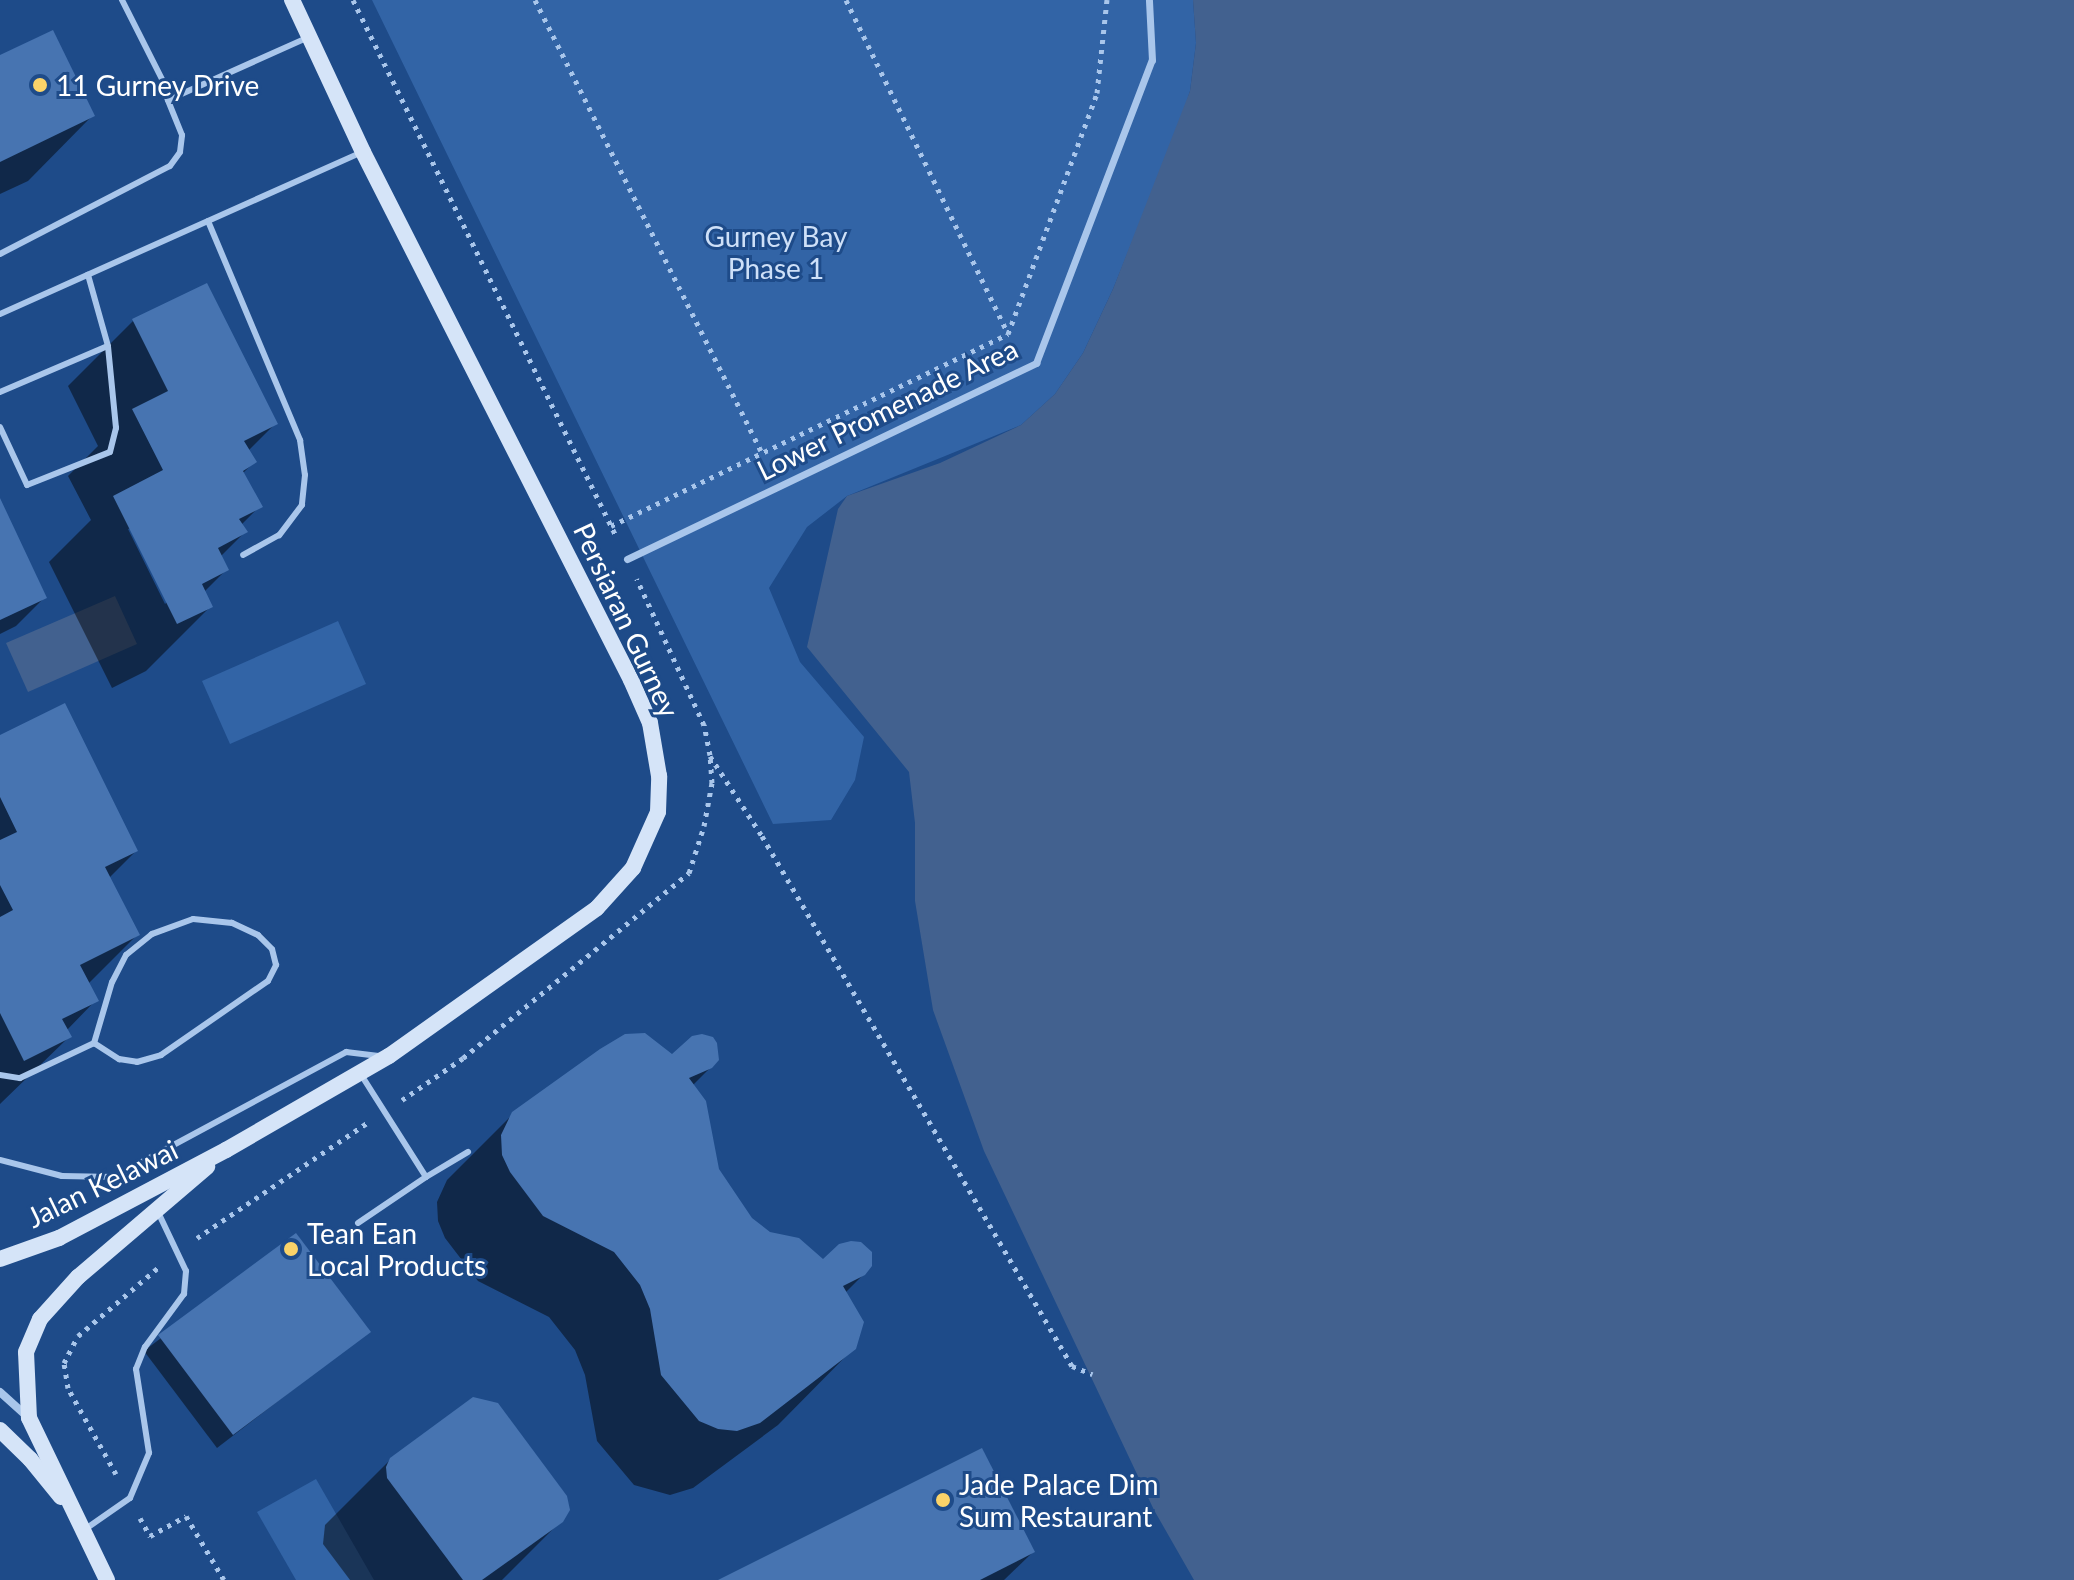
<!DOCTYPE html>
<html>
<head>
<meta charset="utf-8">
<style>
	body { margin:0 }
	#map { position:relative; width:2074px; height:1580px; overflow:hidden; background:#1e4b89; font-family:Lato,sans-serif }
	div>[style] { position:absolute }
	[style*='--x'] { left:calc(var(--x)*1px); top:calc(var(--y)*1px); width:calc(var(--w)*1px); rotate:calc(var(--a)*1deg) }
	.green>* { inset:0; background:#3264a6 }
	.water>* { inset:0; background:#42618f }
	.shadow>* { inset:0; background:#0007 }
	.building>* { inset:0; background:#4774b1 }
	.path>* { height:5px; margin-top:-2.5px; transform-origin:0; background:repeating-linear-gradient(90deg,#a9c6eb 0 4px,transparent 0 10px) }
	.service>* { height:6px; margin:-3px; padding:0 3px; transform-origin:3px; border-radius:3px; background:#a9c6eb }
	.pedestrian>* { height:7px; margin:-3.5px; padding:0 3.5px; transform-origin:3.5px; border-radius:3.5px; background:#a9c6eb }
	.minor>* { height:8px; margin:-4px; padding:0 4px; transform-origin:4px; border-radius:4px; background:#a9c6eb }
	.secondary>* { height:16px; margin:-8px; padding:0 8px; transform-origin:8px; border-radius:8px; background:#d5e4f8 }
	.dots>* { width:22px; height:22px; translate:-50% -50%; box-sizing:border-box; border:4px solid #1e4b89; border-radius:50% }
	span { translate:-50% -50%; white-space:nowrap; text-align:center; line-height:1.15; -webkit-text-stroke:6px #1e4b89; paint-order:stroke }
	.poi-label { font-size:28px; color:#fff }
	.left { translate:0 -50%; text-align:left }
	.park-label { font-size:28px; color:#cee0f8 }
	.street-label { font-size:28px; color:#fff }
</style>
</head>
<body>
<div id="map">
	<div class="green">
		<i style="clip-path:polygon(372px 0,1193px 0,1196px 43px,1190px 91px,1178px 128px,1113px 289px,1083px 353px,1055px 394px,1021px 425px,847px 496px,807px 527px,769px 588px,800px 662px,864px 737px,855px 780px,831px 820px,773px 824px)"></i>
		<i style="clip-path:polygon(338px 621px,366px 684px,230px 744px,202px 681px)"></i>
		<i style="clip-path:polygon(316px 1479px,374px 1580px,296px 1580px,257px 1512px)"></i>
	</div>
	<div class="water">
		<i style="clip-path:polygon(1193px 0,2074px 0,2074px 1580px,1194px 1580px,1154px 1510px,984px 1151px,933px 1010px,915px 901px,915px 823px,909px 772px,807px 647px,838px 509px,847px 496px,940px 463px,1021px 425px,1055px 394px,1083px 353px,1113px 289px,1190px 91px,1196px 43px)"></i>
		<i style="clip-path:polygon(115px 596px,137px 644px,28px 692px,6px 643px)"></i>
	</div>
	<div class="shadow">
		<i style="clip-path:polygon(0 57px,93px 115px,28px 181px,0 194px)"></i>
		<i style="clip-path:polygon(evenodd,133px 321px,275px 424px,248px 451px,254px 462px,242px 474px,260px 506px,241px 525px,246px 531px,220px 557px,227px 569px,204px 592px,211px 606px,146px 671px,112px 688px,49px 562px,91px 520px,68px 476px,98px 446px,68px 386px,133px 321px,131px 528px,168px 601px,165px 604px,128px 529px,131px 528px)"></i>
		<i style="clip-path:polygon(0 502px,45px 597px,16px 626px,0 634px)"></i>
		<i style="clip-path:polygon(0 737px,136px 851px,109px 878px,137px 935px,88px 984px,96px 1000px,66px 1031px,69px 1037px,0 1104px)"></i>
		<i style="clip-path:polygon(672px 1057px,711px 1067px,692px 1086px,718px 1170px,751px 1220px,769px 1234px,823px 1261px,864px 1274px,845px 1293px,854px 1348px,778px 1425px,693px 1488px,670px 1495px,634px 1485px,597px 1441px,585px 1375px,575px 1350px,549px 1317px,478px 1281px,445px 1238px,438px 1221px,437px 1202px,447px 1180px,513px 1114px)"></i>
		<i style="clip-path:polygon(296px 1235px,368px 1332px,217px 1448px,144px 1351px)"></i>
		<i style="clip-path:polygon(473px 1399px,497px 1405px,562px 1520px,502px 1580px,350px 1580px,323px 1544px,325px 1525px,391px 1459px)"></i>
		<i style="clip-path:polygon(1033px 1552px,1004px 1580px,723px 1580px)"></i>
	</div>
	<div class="building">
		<i style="clip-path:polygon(53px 30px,95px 116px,0 162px,0 55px)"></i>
		<i style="clip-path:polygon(207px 283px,278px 424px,244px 441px,257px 462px,243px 471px,263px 507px,239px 519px,248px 532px,218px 548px,229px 570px,202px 584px,213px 607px,177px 624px,113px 496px,163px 470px,132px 409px,168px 391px,132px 319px)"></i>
		<i style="clip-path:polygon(0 498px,47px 598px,0 620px)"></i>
		<i style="clip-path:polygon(65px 703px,138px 851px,105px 867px,140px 935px,80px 965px,99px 1001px,62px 1019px,72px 1037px,24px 1061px,0 1013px,0 917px,13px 910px,0 885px,0 840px,17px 832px,0 797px,0 735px)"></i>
		<i style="clip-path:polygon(645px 1033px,672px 1054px,692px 1036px,702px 1034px,713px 1037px,717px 1043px,719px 1060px,712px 1068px,689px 1078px,706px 1101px,719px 1169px,752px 1218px,770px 1232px,799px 1238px,823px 1259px,839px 1244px,851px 1241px,861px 1242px,872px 1252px,872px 1266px,865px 1275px,843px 1286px,864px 1322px,856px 1349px,760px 1423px,737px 1431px,718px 1429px,699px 1421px,661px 1375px,650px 1309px,640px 1285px,614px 1252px,543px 1216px,510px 1172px,502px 1155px,501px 1135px,512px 1112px,600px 1049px,625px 1034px)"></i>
		<i style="clip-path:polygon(296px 1233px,371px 1332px,233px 1435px,158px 1335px)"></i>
		<i style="clip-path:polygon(473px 1397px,498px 1403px,567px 1496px,570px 1510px,563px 1522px,482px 1580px,463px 1580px,387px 1478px,386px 1467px,390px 1458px)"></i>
		<i style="clip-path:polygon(982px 1448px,1035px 1552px,980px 1580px,718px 1580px)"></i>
	</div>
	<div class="path">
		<i style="--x:353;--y:0;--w:599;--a:63.86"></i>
		<i style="--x:535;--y:0;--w:504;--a:63.38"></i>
		<i style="--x:846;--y:0;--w:371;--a:64.1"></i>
		<i style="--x:611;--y:526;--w:441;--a:-25.8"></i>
		<i style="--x:1008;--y:334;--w:257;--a:-69.7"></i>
		<i style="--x:1097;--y:93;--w:94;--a:-83.9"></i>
		<i style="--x:710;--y:756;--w:95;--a:57"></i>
		<i style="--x:762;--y:836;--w:614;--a:59.68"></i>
		<i style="--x:1072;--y:1366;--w:22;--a:22"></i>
		<i style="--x:402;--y:1100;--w:74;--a:-34.5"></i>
		<i style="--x:463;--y:1058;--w:292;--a:-39.3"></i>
		<i style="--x:689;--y:873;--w:49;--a:-72.3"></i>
		<i style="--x:704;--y:826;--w:44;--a:-79.5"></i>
		<i style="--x:712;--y:783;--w:28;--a:-94"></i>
		<i style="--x:710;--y:755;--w:31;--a:-101"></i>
		<i style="--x:704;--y:725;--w:161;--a:-114.7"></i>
		<i style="--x:197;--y:1238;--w:205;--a:-34.1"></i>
		<i style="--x:116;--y:1474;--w:98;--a:-119.2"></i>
		<i style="--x:68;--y:1388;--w:25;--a:-99"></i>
		<i style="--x:64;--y:1363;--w:30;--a:-63"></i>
		<i style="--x:78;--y:1336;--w:108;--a:-40.5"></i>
		<i style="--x:140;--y:1518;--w:21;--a:61"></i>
		<i style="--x:150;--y:1536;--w:41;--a:-29.1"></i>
		<i style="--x:186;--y:1516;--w:74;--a:59.3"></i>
	</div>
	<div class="service">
		<i style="--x:122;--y:0;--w:93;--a:63.2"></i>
		<i style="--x:164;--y:83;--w:17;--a:77"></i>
		<i style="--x:168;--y:100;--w:154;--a:-24.1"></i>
		<i style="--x:208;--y:221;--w:238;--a:67.2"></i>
		<i style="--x:300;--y:440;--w:35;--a:82"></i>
		<i style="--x:305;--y:475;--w:30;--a:96"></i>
		<i style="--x:302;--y:505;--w:38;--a:127"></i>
		<i style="--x:279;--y:535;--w:41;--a:150.9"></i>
		<i style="--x:0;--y:254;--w:191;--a:-27.4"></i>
		<i style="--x:170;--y:166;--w:17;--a:-54"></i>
		<i style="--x:180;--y:152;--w:17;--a:-83"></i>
		<i style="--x:182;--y:135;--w:38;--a:-112"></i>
		<i style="--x:0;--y:314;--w:394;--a:-24.1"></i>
		<i style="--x:0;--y:392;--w:117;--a:-23.1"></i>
		<i style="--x:0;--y:427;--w:64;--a:65"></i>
		<i style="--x:27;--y:485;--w:89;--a:-21.7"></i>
		<i style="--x:110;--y:452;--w:25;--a:-76"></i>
		<i style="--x:116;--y:428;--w:82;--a:-95.6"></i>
		<i style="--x:108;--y:346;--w:74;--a:-105.7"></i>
		<i style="--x:360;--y:1073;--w:123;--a:57.6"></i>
		<i style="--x:426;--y:1177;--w:49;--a:-30.8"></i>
		<i style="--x:0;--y:1075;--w:20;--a:9"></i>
		<i style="--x:20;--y:1078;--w:82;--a:-25.3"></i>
		<i style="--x:94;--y:1043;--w:30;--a:33"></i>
		<i style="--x:119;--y:1059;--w:18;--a:9"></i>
		<i style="--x:137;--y:1062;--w:25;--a:-16"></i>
		<i style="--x:161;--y:1055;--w:130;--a:-34.7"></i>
		<i style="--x:268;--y:981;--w:18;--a:-63"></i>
		<i style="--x:276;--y:965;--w:16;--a:-104"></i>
		<i style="--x:272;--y:949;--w:20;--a:-135"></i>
		<i style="--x:258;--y:935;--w:29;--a:-155"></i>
		<i style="--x:232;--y:923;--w:39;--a:-174"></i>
		<i style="--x:193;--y:919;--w:44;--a:159.9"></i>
		<i style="--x:152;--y:934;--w:33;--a:141"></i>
		<i style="--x:126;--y:955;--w:30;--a:117"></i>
		<i style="--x:112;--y:982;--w:64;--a:106.4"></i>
		<i style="--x:0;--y:1160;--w:64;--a:14.5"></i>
		<i style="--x:62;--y:1176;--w:52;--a:1.1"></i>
		<i style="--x:114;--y:1177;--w:264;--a:-28.3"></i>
		<i style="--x:346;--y:1052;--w:35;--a:7"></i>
		<i style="--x:358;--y:1223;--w:82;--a:-34.1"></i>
		<i style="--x:84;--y:1530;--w:56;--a:-34.8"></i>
		<i style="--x:130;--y:1498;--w:49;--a:-67.1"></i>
		<i style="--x:149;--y:1453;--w:85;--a:-98.8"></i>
		<i style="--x:136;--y:1369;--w:24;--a:-68"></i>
		<i style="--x:145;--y:1347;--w:66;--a:-53.7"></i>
		<i style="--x:184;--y:1294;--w:23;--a:-85"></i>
		<i style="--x:186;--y:1271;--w:65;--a:-115.4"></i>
	</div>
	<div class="pedestrian">
		<i style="--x:627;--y:559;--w:454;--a:-25.6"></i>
		<i style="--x:1036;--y:363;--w:324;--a:-69.1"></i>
		<i style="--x:1152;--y:60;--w:60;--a:-92.9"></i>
	</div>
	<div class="minor">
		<i style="--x:0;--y:1392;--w:38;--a:42"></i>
	</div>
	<div class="secondary">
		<i style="--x:0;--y:1259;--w:63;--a:-19.6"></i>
		<i style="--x:59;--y:1238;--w:189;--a:-27.8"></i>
		<i style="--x:226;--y:1150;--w:188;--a:-30"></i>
		<i style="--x:389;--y:1056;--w:255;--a:-35.4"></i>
		<i style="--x:597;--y:908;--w:54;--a:-48"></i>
		<i style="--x:633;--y:868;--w:61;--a:-65.9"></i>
		<i style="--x:658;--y:812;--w:36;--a:-88"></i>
		<i style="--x:659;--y:776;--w:54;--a:-99.6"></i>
		<i style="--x:650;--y:723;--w:47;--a:-113.8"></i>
		<i style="--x:631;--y:680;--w:592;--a:-116.91"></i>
		<i style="--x:363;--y:152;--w:168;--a:-115"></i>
		<i style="--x:0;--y:1430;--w:42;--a:44"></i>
		<i style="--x:30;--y:1459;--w:49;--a:50.8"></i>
		<i style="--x:107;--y:1580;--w:180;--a:-115.7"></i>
		<i style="--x:29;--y:1418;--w:66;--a:-92.6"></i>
		<i style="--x:26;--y:1352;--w:36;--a:-67"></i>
		<i style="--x:40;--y:1319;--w:57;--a:-47.9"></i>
		<i style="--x:78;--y:1277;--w:170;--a:-40.5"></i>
	</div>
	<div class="dots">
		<i style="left:40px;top:85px;background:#fad369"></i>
		<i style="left:291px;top:1249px;background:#fad369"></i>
		<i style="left:943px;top:1500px;background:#fad369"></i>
	</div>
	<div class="poi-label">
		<span class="left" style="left:56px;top:85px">11 Gurney Drive</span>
		<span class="left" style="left:307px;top:1249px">Tean Ean<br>Local Products</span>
		<span class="left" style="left:959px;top:1500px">Jade Palace Dim<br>Sum Restaurant</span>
	</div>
	<div class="park-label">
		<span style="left:776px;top:252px">Gurney Bay<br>Phase 1</span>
	</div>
	<div class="street-label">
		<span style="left:887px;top:409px;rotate:-26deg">Lower Promenade Area</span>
		<span style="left:627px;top:620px;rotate:65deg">Persiaran Gurney</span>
		<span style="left:102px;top:1183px;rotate:-26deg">Jalan Kelawai</span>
	</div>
</div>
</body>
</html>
